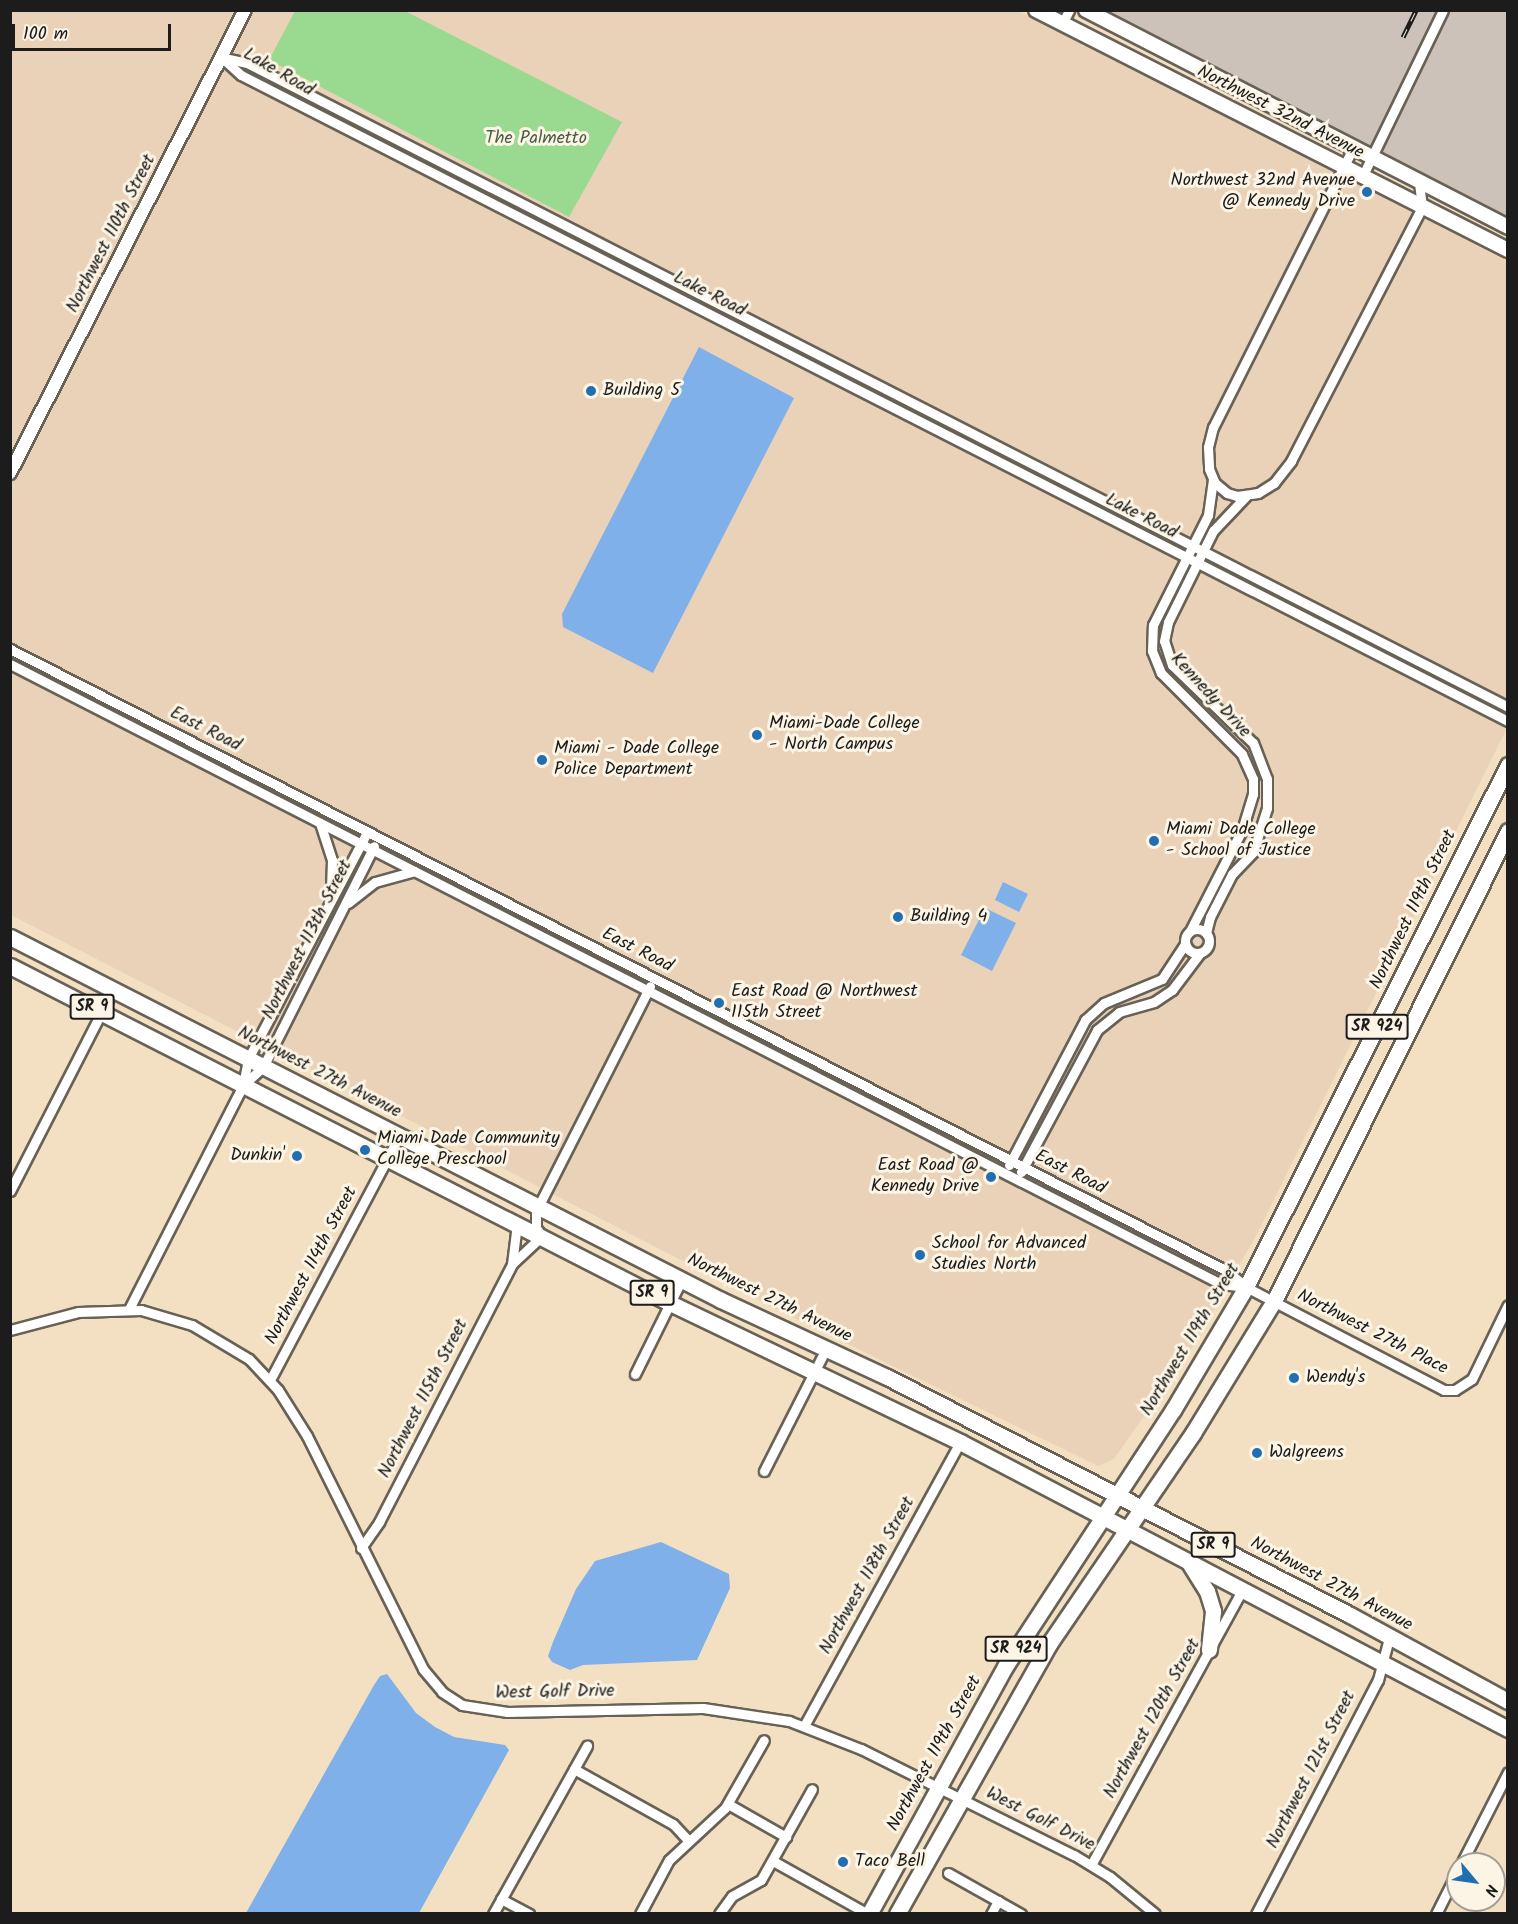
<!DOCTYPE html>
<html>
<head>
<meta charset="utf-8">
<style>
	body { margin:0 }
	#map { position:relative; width:1518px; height:1924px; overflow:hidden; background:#f3e0c2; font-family:Kalam,sans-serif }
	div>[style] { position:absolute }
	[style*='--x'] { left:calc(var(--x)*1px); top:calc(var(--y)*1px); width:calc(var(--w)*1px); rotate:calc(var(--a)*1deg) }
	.built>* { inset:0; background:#ead2b8 }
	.industrial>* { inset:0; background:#ccc2b9 }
	.green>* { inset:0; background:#99d990 }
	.water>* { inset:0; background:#7fb0ea }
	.roads { filter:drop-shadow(2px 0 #676156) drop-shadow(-2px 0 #676156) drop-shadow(0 2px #676156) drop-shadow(0 -2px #676156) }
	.minor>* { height:9px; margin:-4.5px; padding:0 4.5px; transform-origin:4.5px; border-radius:4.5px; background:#fff }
	.minor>.ring { margin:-4.5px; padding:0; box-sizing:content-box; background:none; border:9px solid #fff; border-radius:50% }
	.tertiary>* { height:12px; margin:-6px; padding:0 6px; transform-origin:6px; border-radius:6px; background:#fff }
	.secondary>* { height:14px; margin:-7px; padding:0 7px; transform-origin:7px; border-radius:7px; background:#fff }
	.primary>* { height:15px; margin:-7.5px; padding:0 7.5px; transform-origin:7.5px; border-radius:7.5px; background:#fff }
	.trunk>* { height:15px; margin:-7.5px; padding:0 7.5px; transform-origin:7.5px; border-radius:7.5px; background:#fff }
	.rail>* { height:5px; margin-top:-2.5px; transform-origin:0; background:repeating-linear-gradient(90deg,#fcf5e5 0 9px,#1c1c1c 0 18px); box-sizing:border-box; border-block:2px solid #1c1c1c }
	.dots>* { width:16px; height:16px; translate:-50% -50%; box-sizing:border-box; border:3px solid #fcf5e5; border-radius:50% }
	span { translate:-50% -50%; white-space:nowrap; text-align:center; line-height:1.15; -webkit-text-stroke:6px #fcf5e5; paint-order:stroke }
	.shield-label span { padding:2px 4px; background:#fcf5e5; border:2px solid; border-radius:4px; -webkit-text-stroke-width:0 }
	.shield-label { font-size:16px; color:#1c1c1c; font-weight:700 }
	.street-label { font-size:18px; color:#1c1c1c }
	.park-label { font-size:18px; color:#485e45 }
	.poi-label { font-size:18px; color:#1c1c1c }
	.right { translate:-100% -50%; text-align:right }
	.left { translate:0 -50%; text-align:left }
	.frame { position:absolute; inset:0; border:12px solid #1c1c1c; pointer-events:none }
	.north { position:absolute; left:1446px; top:1852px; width:60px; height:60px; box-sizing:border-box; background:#fcf5e5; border:2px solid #a29e95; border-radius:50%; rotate:119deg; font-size:16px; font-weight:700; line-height:24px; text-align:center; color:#1c1c1c }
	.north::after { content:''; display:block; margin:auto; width:21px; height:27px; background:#1f6fb2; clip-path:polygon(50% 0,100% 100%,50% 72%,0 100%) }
	.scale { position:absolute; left:12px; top:24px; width:159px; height:27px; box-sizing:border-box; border:3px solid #1c1c1c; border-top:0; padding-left:8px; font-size:18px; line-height:21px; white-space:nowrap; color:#1c1c1c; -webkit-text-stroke:4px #fcf5e5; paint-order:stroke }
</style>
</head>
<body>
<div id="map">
	<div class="built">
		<i style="clip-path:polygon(10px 11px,1018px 11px,1507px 261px,1507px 728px,1256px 1236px,1194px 1345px,1114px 1459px,1098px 1466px,780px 1311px,11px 915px)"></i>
	</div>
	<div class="industrial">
		<i style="clip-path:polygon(1109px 11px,1507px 11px,1507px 217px)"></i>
	</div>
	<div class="green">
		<i style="clip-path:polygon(295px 11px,405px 11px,622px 122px,569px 217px,269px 60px)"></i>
	</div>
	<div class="water">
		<i style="clip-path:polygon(699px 347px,794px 398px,653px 673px,563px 627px,562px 614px)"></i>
		<i style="clip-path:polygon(1003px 882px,1028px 894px,1019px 912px,995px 900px)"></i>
		<i style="clip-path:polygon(985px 908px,1016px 923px,992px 971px,961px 955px)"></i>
		<i style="clip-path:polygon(661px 1542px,729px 1574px,730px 1588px,697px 1660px,583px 1665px,570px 1670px,552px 1662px,548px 1656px,553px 1642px,576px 1589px,595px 1561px)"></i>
		<i style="clip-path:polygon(387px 1674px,416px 1713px,435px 1727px,454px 1737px,505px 1745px,509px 1750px,419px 1913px,246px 1913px,374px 1685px,380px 1676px)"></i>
	</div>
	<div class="roads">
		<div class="minor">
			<i style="--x:1062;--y:24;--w:16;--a:-63"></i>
			<i style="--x:221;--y:57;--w:27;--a:42"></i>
			<i style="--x:241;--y:75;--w:1422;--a:27.02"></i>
			<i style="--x:224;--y:58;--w:24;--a:12"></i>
			<i style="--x:247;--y:63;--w:1416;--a:27.05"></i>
			<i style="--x:1353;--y:148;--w:312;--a:116.6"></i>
			<i style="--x:1213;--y:427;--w:21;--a:104"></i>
			<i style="--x:1208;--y:447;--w:22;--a:87"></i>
			<i style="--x:1209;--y:469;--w:15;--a:67"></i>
			<i style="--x:1215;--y:483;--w:16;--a:40"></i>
			<i style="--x:1227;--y:493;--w:10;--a:17"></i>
			<i style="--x:1237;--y:496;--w:21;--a:-8"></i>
			<i style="--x:1258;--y:493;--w:19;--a:-32"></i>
			<i style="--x:1274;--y:483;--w:28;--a:-52"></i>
			<i style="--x:1291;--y:461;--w:286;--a:-62.7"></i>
			<i style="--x:1422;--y:207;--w:24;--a:-97"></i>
			<i style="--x:1363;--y:175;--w:183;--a:-64.1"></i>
			<i style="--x:10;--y:649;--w:1367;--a:27.07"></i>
			<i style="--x:1227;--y:1271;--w:25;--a:40"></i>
			<i style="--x:1246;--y:1287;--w:223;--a:27.5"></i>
			<i style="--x:1444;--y:1390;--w:11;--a:0"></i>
			<i style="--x:1455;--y:1390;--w:20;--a:-33"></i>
			<i style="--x:1472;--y:1379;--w:82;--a:-64.1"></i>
			<i style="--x:10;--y:664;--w:1360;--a:27.11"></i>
			<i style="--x:1221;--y:1284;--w:25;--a:7"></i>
			<i style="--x:320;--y:823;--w:39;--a:72"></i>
			<i style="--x:332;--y:860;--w:33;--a:92"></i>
			<i style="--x:348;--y:903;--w:34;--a:-38"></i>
			<i style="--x:375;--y:882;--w:41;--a:-15.4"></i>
			<i class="ring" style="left:1185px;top:929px;width:15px;height:15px"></i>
			<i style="--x:1190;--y:931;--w:114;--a:-62.8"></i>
			<i style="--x:1242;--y:830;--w:38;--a:-73"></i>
			<i style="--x:1253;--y:794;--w:15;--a:-90"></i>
			<i style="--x:1253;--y:779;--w:27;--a:-114"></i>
			<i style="--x:1242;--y:754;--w:115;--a:-135"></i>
			<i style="--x:1161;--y:673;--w:24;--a:-112"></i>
			<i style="--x:1152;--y:651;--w:26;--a:-88"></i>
			<i style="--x:1153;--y:625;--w:123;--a:-63.4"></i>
			<i style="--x:1208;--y:515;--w:35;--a:-82"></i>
			<i style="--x:1206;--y:933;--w:16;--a:-76"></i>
			<i style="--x:1210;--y:917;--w:48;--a:-62.9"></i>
			<i style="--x:1232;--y:874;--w:30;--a:-46"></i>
			<i style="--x:1253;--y:852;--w:46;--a:-72.3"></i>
			<i style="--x:1267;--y:808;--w:29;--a:-90"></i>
			<i style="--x:1267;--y:779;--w:39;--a:-111"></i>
			<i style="--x:1253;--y:743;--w:112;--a:-136.1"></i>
			<i style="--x:1172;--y:665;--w:25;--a:-108"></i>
			<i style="--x:1164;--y:641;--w:19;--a:-78"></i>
			<i style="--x:1168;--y:622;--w:102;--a:-63.7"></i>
			<i style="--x:1213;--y:531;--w:48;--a:-46.7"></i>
			<i style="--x:243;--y:1085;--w:27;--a:-42"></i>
			<i style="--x:263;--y:1067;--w:247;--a:-63.3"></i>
			<i style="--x:1009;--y:1165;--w:164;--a:-62.3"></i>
			<i style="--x:1085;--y:1020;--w:25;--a:-42"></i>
			<i style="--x:1104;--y:1003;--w:63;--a:-22.5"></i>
			<i style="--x:1162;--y:979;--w:42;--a:-56.7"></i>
			<i style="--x:1021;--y:1172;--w:161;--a:-61.8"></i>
			<i style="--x:1097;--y:1030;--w:28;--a:-39"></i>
			<i style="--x:1119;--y:1012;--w:36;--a:-16"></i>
			<i style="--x:1154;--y:1002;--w:22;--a:-34"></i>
			<i style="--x:1172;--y:990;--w:46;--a:-52.9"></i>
			<i style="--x:10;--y:1191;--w:226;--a:-62.9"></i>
			<i style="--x:513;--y:1263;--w:40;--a:-43"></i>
			<i style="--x:542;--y:1236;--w:10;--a:-127"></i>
			<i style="--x:536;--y:1228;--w:17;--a:-90"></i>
			<i style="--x:536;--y:1211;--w:252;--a:-63.1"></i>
			<i style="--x:129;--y:1309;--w:251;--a:-63"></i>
			<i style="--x:243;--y:1085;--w:26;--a:-79"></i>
			<i style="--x:248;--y:1059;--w:256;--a:-62.3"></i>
			<i style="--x:10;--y:1330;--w:70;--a:-14.8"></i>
			<i style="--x:78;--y:1312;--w:63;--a:-1.8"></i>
			<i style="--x:141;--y:1310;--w:53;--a:16.4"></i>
			<i style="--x:192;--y:1325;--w:66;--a:30.8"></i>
			<i style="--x:249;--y:1359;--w:42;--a:46.9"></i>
			<i style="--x:278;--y:1390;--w:54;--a:57.8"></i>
			<i style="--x:307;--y:1436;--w:260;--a:63.5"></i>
			<i style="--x:423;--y:1669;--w:30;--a:50"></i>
			<i style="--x:442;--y:1692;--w:24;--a:33"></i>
			<i style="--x:462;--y:1705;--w:46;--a:8.8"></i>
			<i style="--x:507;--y:1712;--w:196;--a:-1.2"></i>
			<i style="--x:703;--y:1708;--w:87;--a:8.6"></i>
			<i style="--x:789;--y:1721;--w:77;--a:21.3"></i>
			<i style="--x:861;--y:1749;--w:238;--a:26.5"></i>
			<i style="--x:1074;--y:1855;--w:42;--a:31.4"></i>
			<i style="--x:1110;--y:1877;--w:58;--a:39.4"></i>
			<i style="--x:635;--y:1374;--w:106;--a:-63.7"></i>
			<i style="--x:270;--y:1380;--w:276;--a:-62.1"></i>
			<i style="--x:764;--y:1471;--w:137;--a:-63.1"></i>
			<i style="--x:361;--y:1548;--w:32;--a:-55"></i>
			<i style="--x:379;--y:1522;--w:290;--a:-62.7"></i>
			<i style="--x:512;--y:1264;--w:40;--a:-82.9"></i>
			<i style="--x:804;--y:1726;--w:324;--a:-61.2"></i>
			<i style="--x:574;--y:1769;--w:113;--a:29.1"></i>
			<i style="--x:673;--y:1824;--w:23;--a:47"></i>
			<i style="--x:728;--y:1804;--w:67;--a:29.6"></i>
			<i style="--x:773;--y:1861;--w:109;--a:29.2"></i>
			<i style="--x:1461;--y:1864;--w:103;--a:-62.9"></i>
			<i style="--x:1091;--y:1865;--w:316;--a:-61.2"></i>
			<i style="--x:948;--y:1873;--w:84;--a:29.3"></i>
			<i style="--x:501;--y:1899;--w:32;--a:28"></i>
			<i style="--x:493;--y:1914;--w:193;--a:-60.8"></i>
			<i style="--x:640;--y:1914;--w:61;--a:-61.8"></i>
			<i style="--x:669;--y:1860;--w:76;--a:-42.9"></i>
			<i style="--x:725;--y:1808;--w:78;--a:-60.2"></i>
			<i style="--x:719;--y:1914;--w:22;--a:-54"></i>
			<i style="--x:732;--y:1896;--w:33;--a:-29"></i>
			<i style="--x:761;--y:1880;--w:104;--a:-60.7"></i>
			<i style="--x:991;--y:1914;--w:15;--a:-62"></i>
			<i style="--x:1256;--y:1914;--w:264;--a:-62.5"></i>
			<i style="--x:1378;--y:1680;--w:43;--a:-75.3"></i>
			<i style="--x:1436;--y:1914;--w:49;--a:-63.4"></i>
		</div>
		<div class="tertiary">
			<i style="--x:10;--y:473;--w:519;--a:-63.09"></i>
		</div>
		<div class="secondary">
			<i style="--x:1036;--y:10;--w:530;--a:26.95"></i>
			<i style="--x:1086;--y:10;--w:475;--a:27.2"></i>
		</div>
		<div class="primary">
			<i style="--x:10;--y:937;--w:798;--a:27.05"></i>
			<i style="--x:721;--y:1300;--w:183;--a:24.9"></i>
			<i style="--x:887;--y:1377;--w:521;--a:27.2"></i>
			<i style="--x:1350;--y:1615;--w:180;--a:28.6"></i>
			<i style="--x:10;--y:966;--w:741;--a:27.05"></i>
			<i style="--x:670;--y:1303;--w:322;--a:25.6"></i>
			<i style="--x:960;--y:1442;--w:619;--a:27.64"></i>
			<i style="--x:1188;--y:1561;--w:36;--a:58"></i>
			<i style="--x:1207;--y:1591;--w:21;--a:73"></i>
			<i style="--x:1213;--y:1611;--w:39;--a:96"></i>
		</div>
		<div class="trunk">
			<i style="--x:869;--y:1914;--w:284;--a:-61.2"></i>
			<i style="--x:1006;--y:1665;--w:305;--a:-56.8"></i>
			<i style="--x:1173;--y:1410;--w:143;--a:-59.3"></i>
			<i style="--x:1246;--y:1287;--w:584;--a:-63.35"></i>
			<i style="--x:897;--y:1914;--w:310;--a:-60.6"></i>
			<i style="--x:1049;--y:1644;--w:255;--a:-55.7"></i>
			<i style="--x:1193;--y:1433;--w:155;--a:-58.5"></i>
			<i style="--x:1274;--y:1301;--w:525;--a:-63.53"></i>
		</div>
	</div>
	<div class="rail">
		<i style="--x:1403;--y:37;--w:30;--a:-64"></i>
	</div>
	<div class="dots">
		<i style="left:1367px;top:192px;background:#1f6fb2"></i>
		<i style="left:591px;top:391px;background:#1f6fb2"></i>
		<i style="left:757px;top:735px;background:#1f6fb2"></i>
		<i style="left:542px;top:760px;background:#1f6fb2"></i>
		<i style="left:1154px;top:841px;background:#1f6fb2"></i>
		<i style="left:898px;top:917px;background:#1f6fb2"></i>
		<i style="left:719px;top:1003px;background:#1f6fb2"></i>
		<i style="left:365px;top:1150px;background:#1f6fb2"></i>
		<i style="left:297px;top:1156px;background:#1f6fb2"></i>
		<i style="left:991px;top:1177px;background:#1f6fb2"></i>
		<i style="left:920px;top:1255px;background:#1f6fb2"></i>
		<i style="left:1294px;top:1378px;background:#1f6fb2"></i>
		<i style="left:1257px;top:1453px;background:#1f6fb2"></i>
		<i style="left:843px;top:1862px;background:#1f6fb2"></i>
	</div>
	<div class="shield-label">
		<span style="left:92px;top:1007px">SR 9</span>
		<span style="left:1377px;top:1027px">SR 924</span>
		<span style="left:652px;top:1293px">SR 9</span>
		<span style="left:1213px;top:1545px">SR 9</span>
		<span style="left:1016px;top:1649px">SR 924</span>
	</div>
	<div class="street-label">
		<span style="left:278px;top:73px;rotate:30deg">Lake Road</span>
		<span style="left:1280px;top:113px;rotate:27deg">Northwest 32nd Avenue</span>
		<span style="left:112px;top:234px;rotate:-63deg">Northwest 110th Street</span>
		<span style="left:709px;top:295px;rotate:27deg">Lake Road</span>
		<span style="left:1141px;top:517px;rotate:27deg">Lake Road</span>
		<span style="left:1210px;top:696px;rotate:47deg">Kennedy Drive</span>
		<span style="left:205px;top:730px;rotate:27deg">East Road</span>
		<span style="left:1414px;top:910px;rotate:-64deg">Northwest 119th Street</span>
		<span style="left:308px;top:940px;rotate:-63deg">Northwest 113th Street</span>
		<span style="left:637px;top:951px;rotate:27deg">East Road</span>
		<span style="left:319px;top:1073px;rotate:27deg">Northwest 27th Avenue</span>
		<span style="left:1070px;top:1173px;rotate:27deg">East Road</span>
		<span style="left:312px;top:1266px;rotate:-62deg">Northwest 114th Street</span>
		<span style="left:769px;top:1299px;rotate:26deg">Northwest 27th Avenue</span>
		<span style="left:1372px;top:1333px;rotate:27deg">Northwest 27th Place</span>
		<span style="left:1191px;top:1340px;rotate:-59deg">Northwest 119th Street</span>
		<span style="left:424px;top:1399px;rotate:-63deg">Northwest 115th Street</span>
		<span style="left:868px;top:1576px;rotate:-61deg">Northwest 118th Street</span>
		<span style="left:1331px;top:1585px;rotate:28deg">Northwest 27th Avenue</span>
		<span style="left:555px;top:1693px;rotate:-1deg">West Golf Drive</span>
		<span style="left:1153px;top:1719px;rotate:-61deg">Northwest 120th Street</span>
		<span style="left:935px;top:1754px;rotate:-61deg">Northwest 119th Street</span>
		<span style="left:1312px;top:1770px;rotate:-63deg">Northwest 121st Street</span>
		<span style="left:1040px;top:1820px;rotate:27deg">West Golf Drive</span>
	</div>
	<div class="park-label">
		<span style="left:536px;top:139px">The Palmetto</span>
	</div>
	<div class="poi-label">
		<span class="right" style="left:1355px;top:192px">Northwest 32nd Avenue<br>@ Kennedy Drive</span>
		<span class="left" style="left:603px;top:391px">Building 5</span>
		<span class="left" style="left:769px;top:735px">Miami-Dade College<br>- North Campus</span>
		<span class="left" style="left:554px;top:760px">Miami - Dade College<br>Police Department</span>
		<span class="left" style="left:1166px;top:841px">Miami Dade College<br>- School of Justice</span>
		<span class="left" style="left:910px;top:917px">Building 4</span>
		<span class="left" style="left:731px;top:1003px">East Road @ Northwest<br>115th Street</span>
		<span class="left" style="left:377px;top:1150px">Miami Dade Community<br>College Preschool</span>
		<span class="right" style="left:285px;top:1156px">Dunkin'</span>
		<span class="right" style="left:979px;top:1177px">East Road @<br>Kennedy Drive</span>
		<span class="left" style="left:932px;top:1255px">School for Advanced<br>Studies North</span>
		<span class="left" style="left:1306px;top:1378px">Wendy's</span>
		<span class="left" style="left:1269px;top:1453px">Walgreens</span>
		<span class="left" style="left:855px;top:1862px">Taco Bell</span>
	</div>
	<div class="frame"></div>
	<div class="north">N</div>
	<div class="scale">100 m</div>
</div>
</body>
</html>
